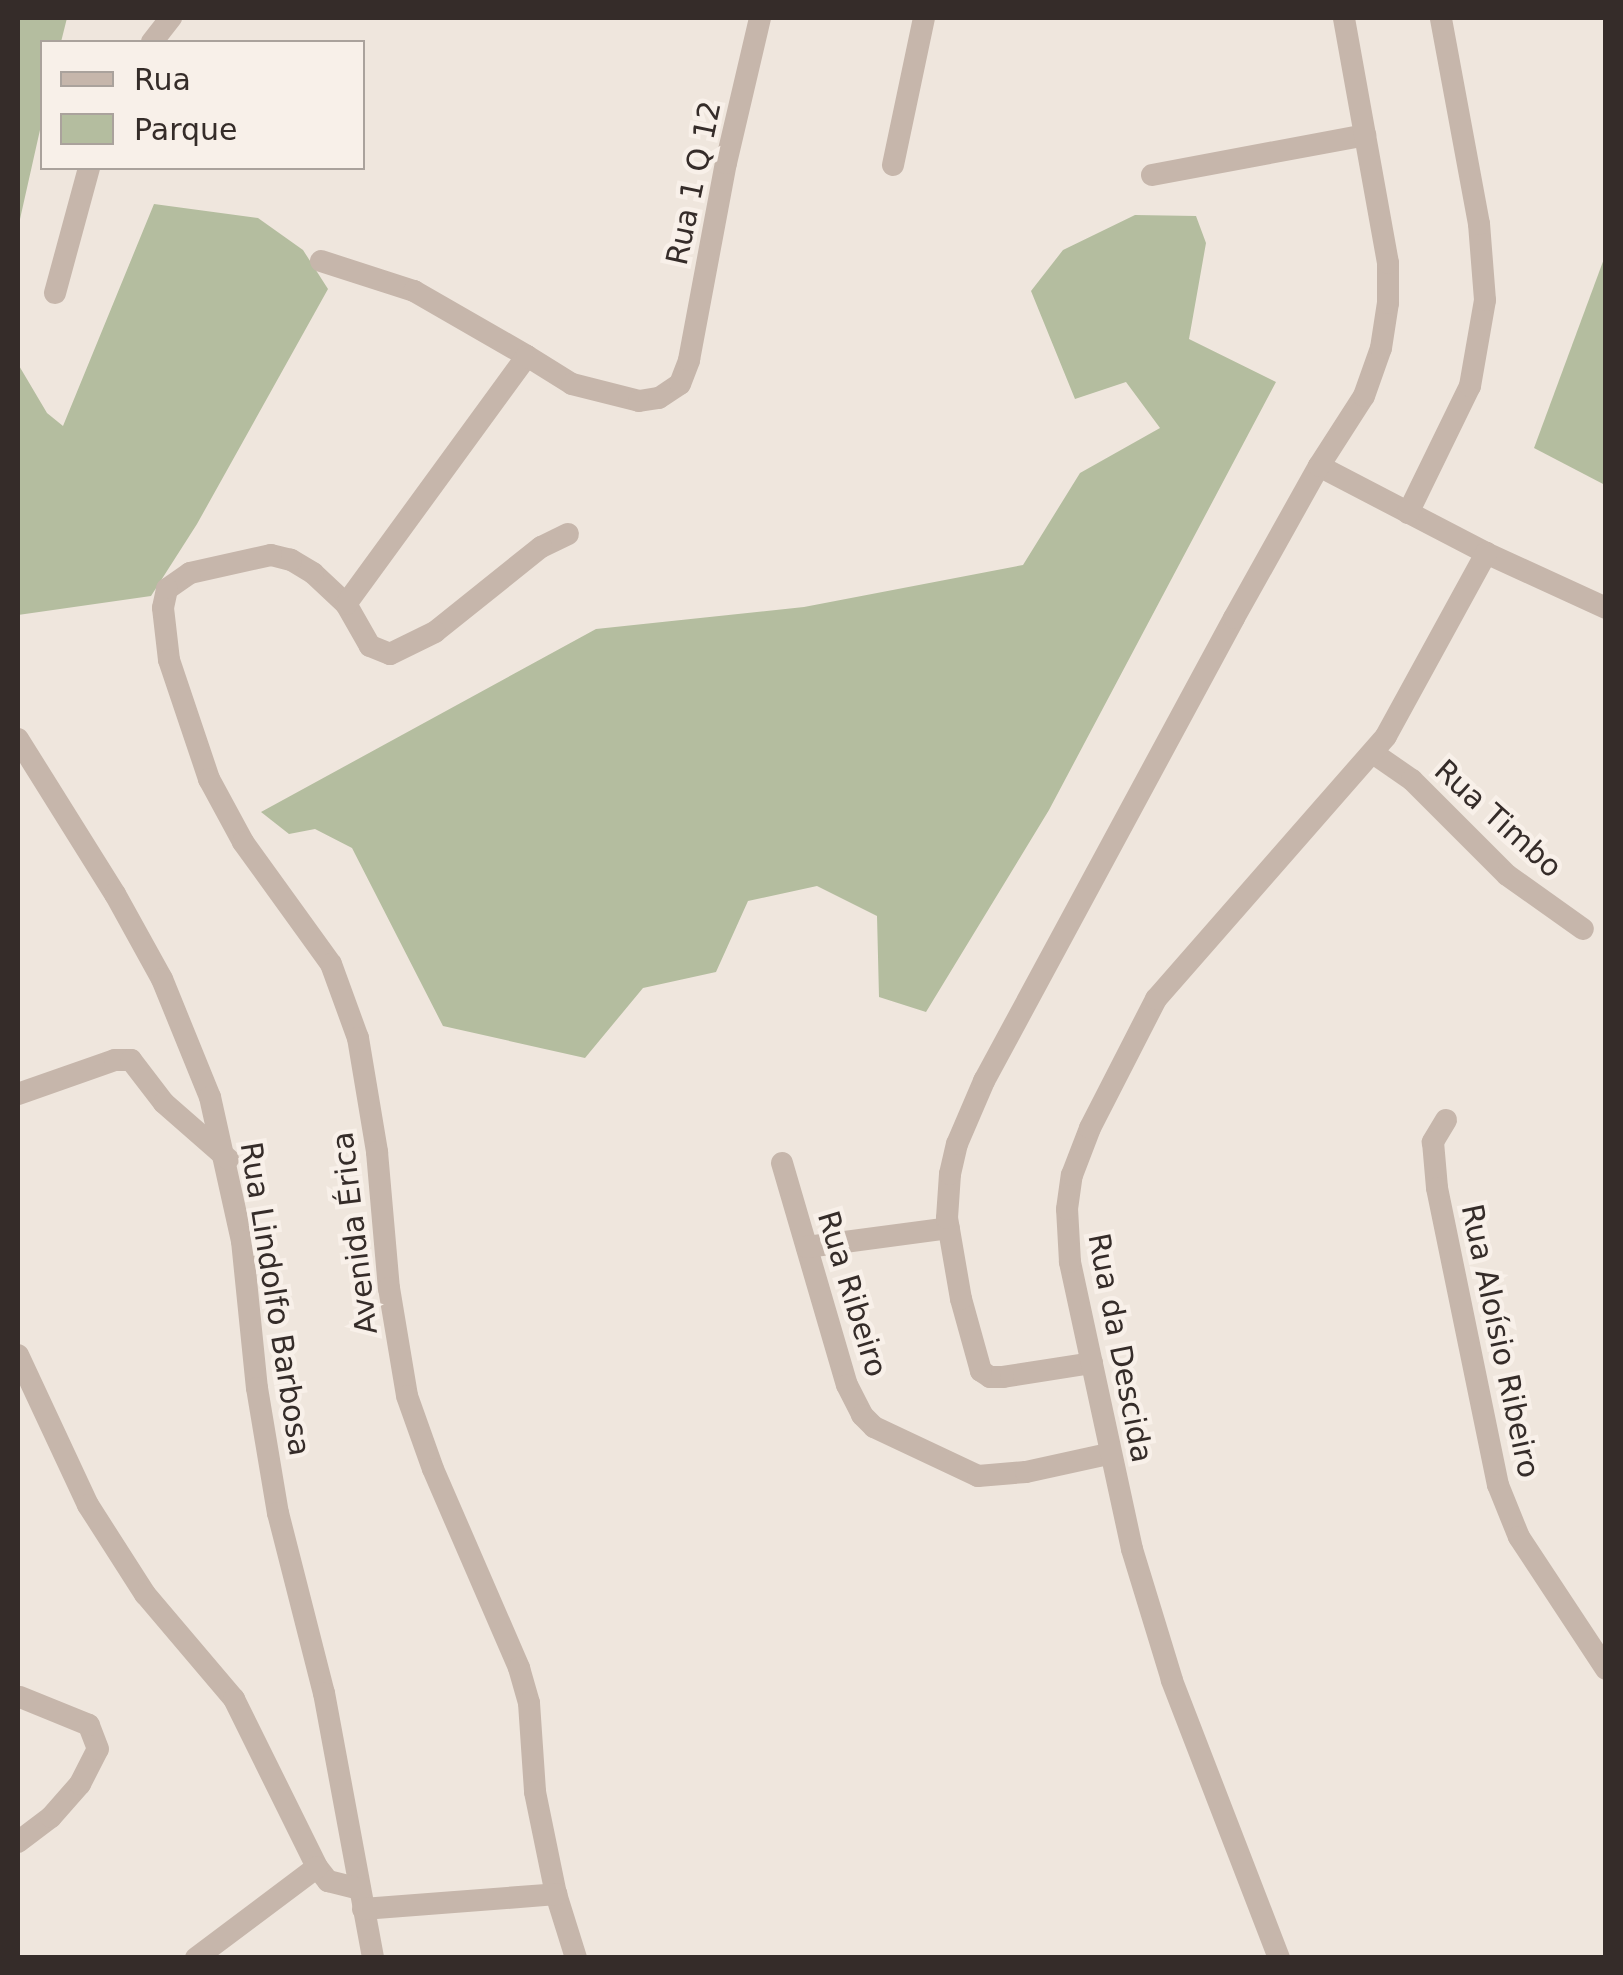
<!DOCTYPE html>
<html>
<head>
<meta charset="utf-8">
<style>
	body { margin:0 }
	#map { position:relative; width:1623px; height:1975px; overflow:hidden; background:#efe6dd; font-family:"DejaVu Sans",sans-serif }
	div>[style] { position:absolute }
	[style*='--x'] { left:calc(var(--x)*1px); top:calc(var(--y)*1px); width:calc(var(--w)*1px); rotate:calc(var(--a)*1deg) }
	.green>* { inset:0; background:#b4bd9f }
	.minor>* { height:22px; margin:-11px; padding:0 11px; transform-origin:11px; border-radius:11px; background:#c6b6ab }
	span { translate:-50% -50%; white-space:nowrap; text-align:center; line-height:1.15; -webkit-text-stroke:9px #f8f0e9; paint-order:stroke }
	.street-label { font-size:30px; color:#352c29 }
	.frame { position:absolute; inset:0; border:20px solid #352c29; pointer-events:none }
	.legend { position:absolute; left:40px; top:40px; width:325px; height:130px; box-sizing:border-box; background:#f8f0e9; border:2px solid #aaa29c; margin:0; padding:12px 18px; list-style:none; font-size:30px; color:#352c29 }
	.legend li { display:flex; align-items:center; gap:20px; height:50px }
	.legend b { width:50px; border:2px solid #aaa29c }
</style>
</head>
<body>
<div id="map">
	<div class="green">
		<i style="clip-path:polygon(18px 18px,67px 18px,61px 42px,42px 42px,42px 121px,18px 228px)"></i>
		<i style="clip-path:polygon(154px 204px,258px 218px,303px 250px,328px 289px,197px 524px,151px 596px,18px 615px,18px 364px,47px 413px,63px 426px)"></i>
		<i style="clip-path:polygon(1135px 215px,1196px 216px,1206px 243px,1189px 339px,1276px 382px,1049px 810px,926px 1012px,879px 997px,877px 916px,817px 886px,748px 901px,716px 972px,643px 988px,585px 1058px,443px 1026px,352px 848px,315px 829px,289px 834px,261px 812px,596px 629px,804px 607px,1023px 565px,1080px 473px,1160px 428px,1126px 382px,1075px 399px,1031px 291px,1063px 250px)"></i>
		<i style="clip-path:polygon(1605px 256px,1605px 485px,1534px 448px)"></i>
	</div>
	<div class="minor">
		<i style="--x:152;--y:42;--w:31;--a:-52"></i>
		<i style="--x:893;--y:165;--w:150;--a:-78.1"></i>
		<i style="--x:1152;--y:175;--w:217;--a:-10.6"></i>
		<i style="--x:321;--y:261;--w:98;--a:17.9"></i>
		<i style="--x:414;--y:291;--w:130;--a:29.9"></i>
		<i style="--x:55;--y:293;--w:130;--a:-74.8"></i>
		<i style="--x:1319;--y:466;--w:188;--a:27.5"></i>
		<i style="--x:1486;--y:553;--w:132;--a:24.6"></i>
		<i style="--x:1408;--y:513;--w:141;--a:-64"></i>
		<i style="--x:1470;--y:386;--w:87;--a:-80.1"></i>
		<i style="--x:1485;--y:300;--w:76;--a:-94.5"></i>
		<i style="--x:1479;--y:224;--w:209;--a:-100.5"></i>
		<i style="--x:568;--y:534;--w:30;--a:154"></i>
		<i style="--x:541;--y:547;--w:136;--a:141.3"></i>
		<i style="--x:435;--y:632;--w:50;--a:153.9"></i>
		<i style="--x:390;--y:654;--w:22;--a:-158"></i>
		<i style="--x:370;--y:646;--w:48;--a:-119.7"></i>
		<i style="--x:346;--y:604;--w:45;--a:-136.8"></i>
		<i style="--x:313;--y:573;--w:26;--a:-149"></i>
		<i style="--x:291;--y:560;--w:21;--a:-166"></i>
		<i style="--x:271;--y:555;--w:83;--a:167.5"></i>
		<i style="--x:190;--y:573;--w:28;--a:145"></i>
		<i style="--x:167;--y:589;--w:19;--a:102"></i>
		<i style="--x:163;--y:608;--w:52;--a:83.4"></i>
		<i style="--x:169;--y:660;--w:126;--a:71.4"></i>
		<i style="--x:209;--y:779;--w:72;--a:61.6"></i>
		<i style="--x:243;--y:842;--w:150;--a:54.2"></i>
		<i style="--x:331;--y:964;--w:79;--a:70"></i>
		<i style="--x:358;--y:1038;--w:116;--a:80.5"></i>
		<i style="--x:377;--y:1152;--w:137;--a:85"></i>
		<i style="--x:389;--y:1288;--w:109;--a:80.5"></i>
		<i style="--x:407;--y:1396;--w:77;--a:70.4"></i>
		<i style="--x:433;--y:1469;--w:217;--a:66.6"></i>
		<i style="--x:519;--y:1668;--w:36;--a:74"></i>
		<i style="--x:529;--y:1703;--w:89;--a:86.1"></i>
		<i style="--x:535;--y:1792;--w:104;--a:78.4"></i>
		<i style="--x:556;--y:1894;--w:67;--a:72.6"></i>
		<i style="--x:346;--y:604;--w:307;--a:-53.9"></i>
		<i style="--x:527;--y:356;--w:53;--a:31.9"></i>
		<i style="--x:572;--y:384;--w:69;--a:14.2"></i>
		<i style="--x:639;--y:401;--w:20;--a:-9"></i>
		<i style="--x:659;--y:398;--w:25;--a:-34"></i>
		<i style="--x:680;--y:384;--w:26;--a:-69"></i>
		<i style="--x:689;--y:360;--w:200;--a:-79.4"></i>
		<i style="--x:726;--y:163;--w:149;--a:-76.8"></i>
		<i style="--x:18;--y:739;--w:183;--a:58"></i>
		<i style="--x:115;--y:894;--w:97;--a:61.1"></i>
		<i style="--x:162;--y:979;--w:127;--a:67.9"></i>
		<i style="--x:210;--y:1097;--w:148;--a:77.5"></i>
		<i style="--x:242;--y:1241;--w:148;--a:84.2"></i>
		<i style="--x:257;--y:1388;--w:127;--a:80.5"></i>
		<i style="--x:278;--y:1513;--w:186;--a:75.7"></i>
		<i style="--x:324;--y:1693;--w:269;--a:79.5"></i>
		<i style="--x:1373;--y:753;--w:47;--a:34.7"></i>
		<i style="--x:1412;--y:780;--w:134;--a:45"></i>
		<i style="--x:1507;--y:875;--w:93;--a:35.4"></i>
		<i style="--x:18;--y:1094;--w:103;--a:-19.3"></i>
		<i style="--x:115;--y:1060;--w:16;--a:0"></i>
		<i style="--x:131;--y:1060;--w:54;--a:52.5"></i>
		<i style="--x:164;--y:1103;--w:85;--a:41.2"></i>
		<i style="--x:1446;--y:1120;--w:26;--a:121"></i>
		<i style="--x:1433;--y:1142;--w:46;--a:85"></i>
		<i style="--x:1437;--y:1188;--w:303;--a:78.4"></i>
		<i style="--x:1498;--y:1485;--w:56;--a:68"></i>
		<i style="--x:1519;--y:1537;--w:158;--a:56.6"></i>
		<i style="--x:782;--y:1163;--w:231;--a:73.7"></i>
		<i style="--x:847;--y:1385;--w:34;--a:63"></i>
		<i style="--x:862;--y:1415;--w:17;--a:45"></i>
		<i style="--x:874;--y:1427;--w:115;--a:25.2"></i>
		<i style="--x:978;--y:1476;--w:48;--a:-4.8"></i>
		<i style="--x:1026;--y:1472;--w:84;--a:-12.4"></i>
		<i style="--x:807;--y:1247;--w:143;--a:-7.6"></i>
		<i style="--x:18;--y:1355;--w:166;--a:65"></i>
		<i style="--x:88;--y:1505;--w:106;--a:57.4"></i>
		<i style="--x:145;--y:1594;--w:138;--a:49.7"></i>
		<i style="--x:234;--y:1699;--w:187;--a:63.7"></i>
		<i style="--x:317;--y:1867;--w:18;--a:52"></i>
		<i style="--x:328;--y:1881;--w:33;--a:14"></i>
		<i style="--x:1092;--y:1363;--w:90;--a:171.1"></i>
		<i style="--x:1003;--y:1377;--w:13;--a:180"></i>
		<i style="--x:990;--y:1377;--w:11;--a:-146"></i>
		<i style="--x:981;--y:1371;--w:75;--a:-105.5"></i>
		<i style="--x:961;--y:1299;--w:82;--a:-99.8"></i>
		<i style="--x:947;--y:1218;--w:44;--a:-86.1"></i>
		<i style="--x:950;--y:1174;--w:31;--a:-77"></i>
		<i style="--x:957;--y:1144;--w:69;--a:-66.8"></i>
		<i style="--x:984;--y:1081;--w:526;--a:-61.63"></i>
		<i style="--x:1234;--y:618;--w:174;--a:-60.8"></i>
		<i style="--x:1319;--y:466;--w:83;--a:-57.3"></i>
		<i style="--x:1364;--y:396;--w:51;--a:-70.5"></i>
		<i style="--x:1381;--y:348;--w:46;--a:-81.2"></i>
		<i style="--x:1388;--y:303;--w:40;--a:-90"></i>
		<i style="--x:1388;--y:263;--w:249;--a:-100.2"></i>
		<i style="--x:18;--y:1842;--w:41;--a:-37.1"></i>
		<i style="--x:51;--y:1817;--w:44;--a:-48.7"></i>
		<i style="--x:80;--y:1784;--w:39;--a:-63"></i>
		<i style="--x:98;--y:1749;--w:26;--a:-111"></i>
		<i style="--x:89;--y:1725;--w:74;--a:-157.9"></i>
		<i style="--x:363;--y:1909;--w:194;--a:-4.4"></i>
		<i style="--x:196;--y:1958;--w:151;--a:-36.9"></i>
		<i style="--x:1279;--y:1958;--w:298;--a:-111.1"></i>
		<i style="--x:1172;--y:1680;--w:137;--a:-107"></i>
		<i style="--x:1132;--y:1549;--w:294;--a:-102.2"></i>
		<i style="--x:1070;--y:1262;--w:53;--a:-93.2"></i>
		<i style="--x:1067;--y:1209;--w:34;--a:-82"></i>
		<i style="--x:1072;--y:1175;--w:50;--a:-69"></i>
		<i style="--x:1090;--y:1128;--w:145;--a:-62.9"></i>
		<i style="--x:1156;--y:999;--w:349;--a:-48.8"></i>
		<i style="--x:1386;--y:736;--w:209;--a:-61.3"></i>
	</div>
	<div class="street-label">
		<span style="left:694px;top:183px;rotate:-78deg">Rua 1 Q 12</span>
		<span style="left:1498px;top:819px;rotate:42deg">Rua Timbo</span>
		<span style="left:355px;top:1233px;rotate:-97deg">Avenida Érica</span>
		<span style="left:852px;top:1294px;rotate:73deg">Rua Ribeiro</span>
		<span style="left:275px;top:1299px;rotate:81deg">Rua Lindolfo Barbosa</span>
		<span style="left:1500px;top:1341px;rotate:78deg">Rua Aloísio Ribeiro</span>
		<span style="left:1120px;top:1348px;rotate:79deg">Rua da Descida</span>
	</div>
	<div class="frame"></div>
	<ul class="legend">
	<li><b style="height:12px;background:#c6b6ab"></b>Rua</li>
	<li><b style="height:28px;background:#b4bd9f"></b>Parque</li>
	</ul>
</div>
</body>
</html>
